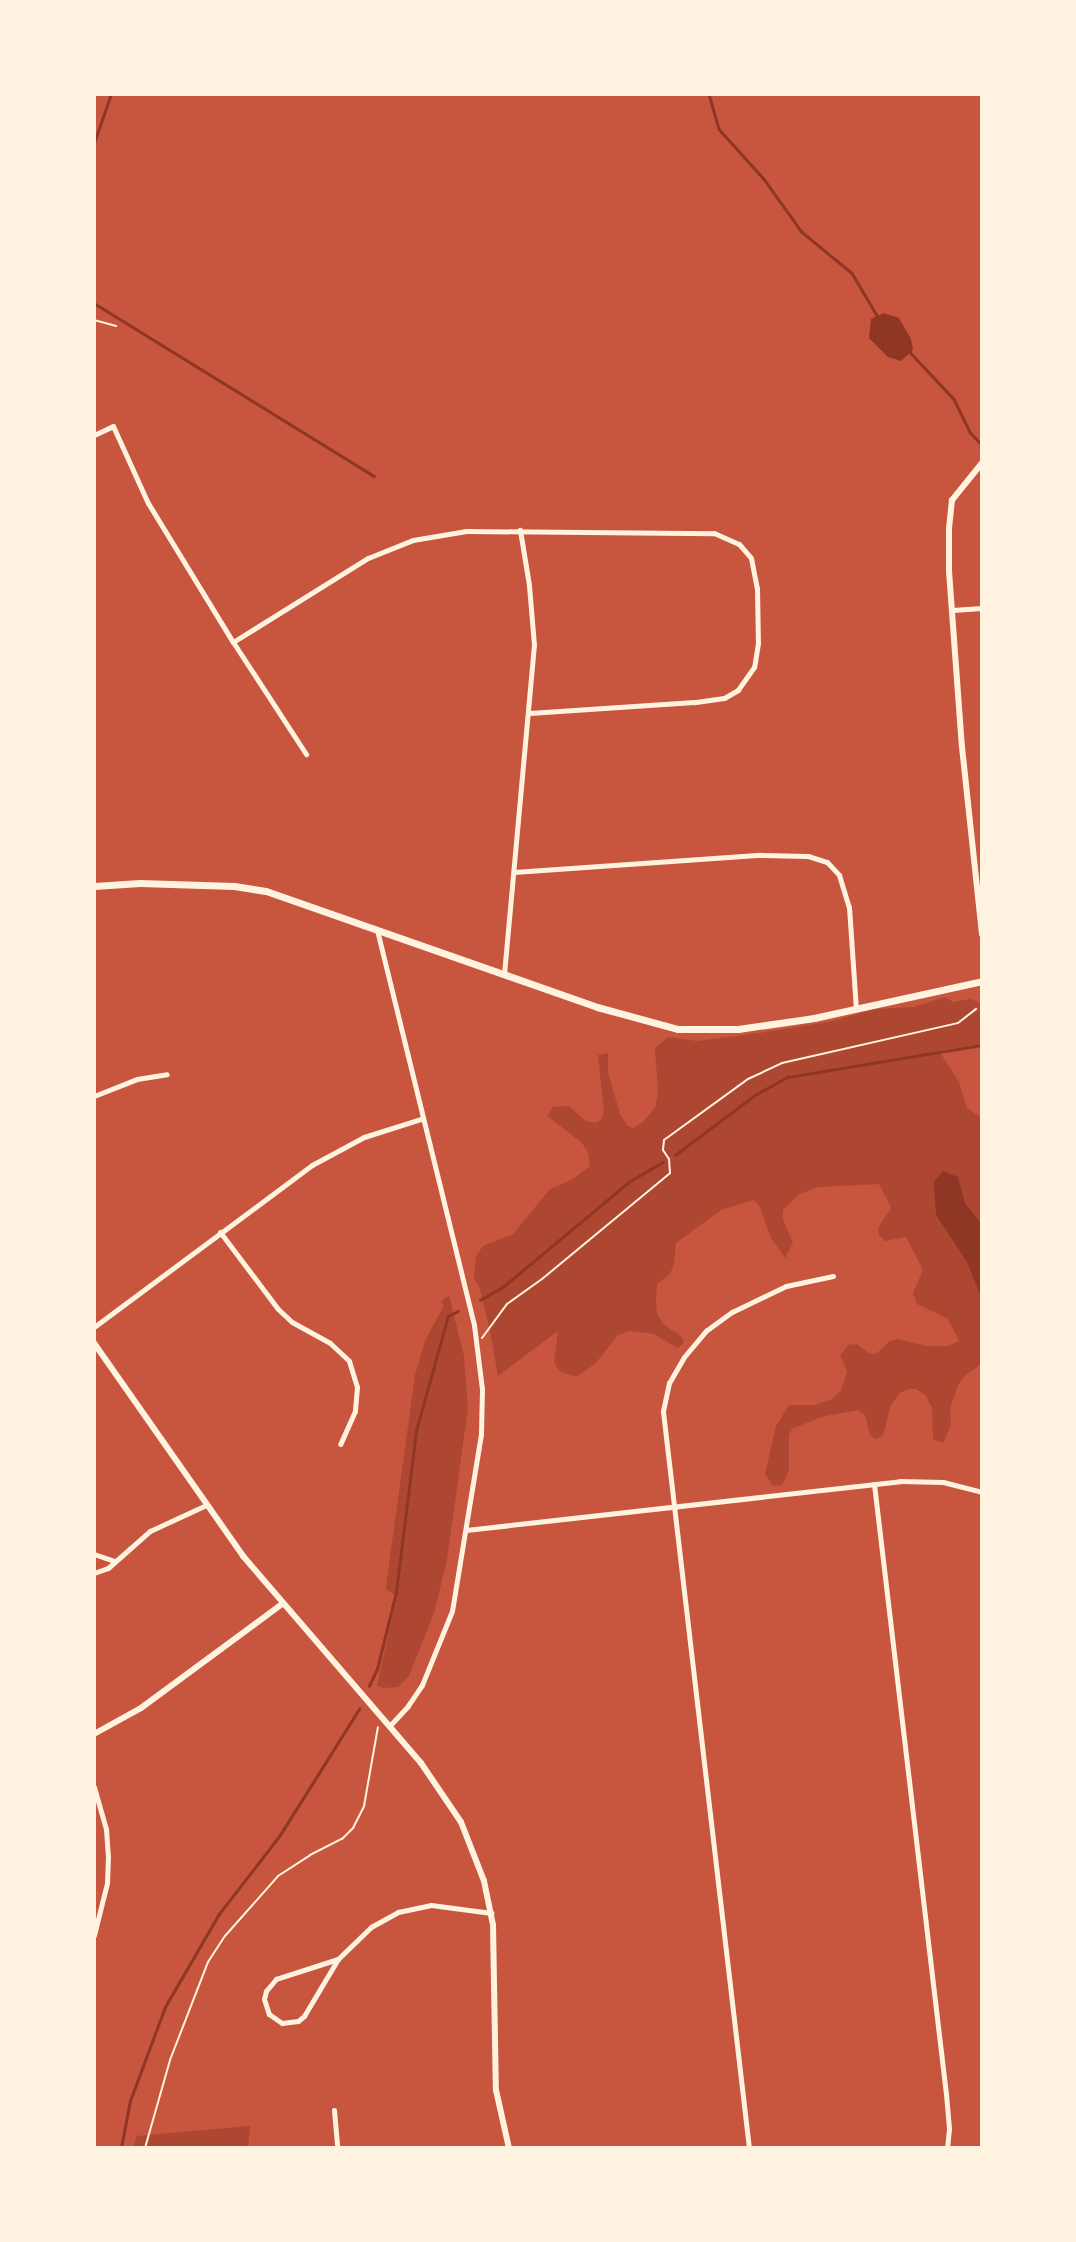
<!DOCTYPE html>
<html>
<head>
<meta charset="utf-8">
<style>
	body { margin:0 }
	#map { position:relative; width:1076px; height:2242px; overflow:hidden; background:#c8553d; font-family:Cabin,sans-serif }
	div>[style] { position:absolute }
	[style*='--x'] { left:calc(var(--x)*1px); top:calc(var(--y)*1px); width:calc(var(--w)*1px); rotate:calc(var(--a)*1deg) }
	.green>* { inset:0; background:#ae4732 }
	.water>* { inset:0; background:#8f3625 }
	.stream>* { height:2.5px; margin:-1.25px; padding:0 1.25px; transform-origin:1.25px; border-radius:1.25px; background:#8f3625 }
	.path>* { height:2px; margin:-1px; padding:0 1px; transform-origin:1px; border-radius:1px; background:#fff3e0 }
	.minor>* { height:5px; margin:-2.5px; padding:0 2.5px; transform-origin:2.5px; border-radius:2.5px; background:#fff3e0 }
	.tertiary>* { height:6px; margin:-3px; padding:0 3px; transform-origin:3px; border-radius:3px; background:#fff3e0 }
	.secondary>* { height:7px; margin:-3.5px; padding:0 3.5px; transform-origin:3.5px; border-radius:3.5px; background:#fff3e0 }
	span { translate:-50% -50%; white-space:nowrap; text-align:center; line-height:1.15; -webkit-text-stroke:6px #fff3e0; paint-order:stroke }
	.frame { position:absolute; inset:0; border:96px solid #fff3e0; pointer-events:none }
</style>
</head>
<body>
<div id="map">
	<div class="green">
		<i style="clip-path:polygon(945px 997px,953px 1002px,970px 999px,981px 1003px,981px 1044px,942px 1050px,941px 1054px,959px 1082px,967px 1108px,982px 1118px,981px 1364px,966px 1375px,958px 1385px,950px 1408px,951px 1425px,943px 1443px,933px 1439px,932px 1408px,926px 1396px,916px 1389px,908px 1389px,900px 1393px,891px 1405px,883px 1436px,876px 1439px,870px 1435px,865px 1415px,858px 1410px,821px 1417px,792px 1429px,789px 1435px,789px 1470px,782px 1485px,773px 1486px,765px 1474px,776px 1426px,789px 1405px,815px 1405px,832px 1399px,841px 1391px,847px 1371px,840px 1356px,848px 1345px,857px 1344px,870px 1354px,876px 1354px,890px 1341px,898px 1339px,927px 1346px,948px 1346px,959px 1341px,948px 1319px,917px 1304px,913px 1293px,923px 1270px,906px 1237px,885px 1241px,879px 1235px,878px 1228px,891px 1208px,879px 1184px,818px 1187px,798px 1195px,783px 1210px,783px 1220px,793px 1243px,785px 1258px,771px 1238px,759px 1205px,754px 1200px,721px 1210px,676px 1243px,674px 1264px,670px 1274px,657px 1284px,656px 1300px,657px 1313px,663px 1324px,681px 1336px,684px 1341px,682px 1345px,677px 1348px,654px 1334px,629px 1331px,618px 1335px,595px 1364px,576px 1377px,559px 1371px,554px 1362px,558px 1331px,498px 1376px,490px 1331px,479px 1286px,474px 1279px,476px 1256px,483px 1246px,513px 1234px,550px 1189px,573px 1179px,590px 1166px,588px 1152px,581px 1142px,547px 1116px,553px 1107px,569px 1106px,586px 1121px,595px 1123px,601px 1120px,604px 1112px,598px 1055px,608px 1053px,608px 1072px,620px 1114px,628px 1126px,633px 1128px,642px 1123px,655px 1108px,658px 1094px,655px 1048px,668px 1037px,697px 1041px,759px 1033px,828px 1022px,876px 1009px,914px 1007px)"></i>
		<i style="clip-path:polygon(449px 1295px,464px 1356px,468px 1408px,447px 1560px,434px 1613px,409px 1676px,398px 1687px,383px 1688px,377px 1685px,397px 1596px,386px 1590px,387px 1579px,415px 1375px,425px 1341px,444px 1305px,441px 1302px)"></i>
		<i style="clip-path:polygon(250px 2126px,248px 2147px,133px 2148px,137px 2136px)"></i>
	</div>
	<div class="water">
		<i style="clip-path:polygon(884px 313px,899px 318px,911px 339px,913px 350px,901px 361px,888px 357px,869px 338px,871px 319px)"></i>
		<i style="clip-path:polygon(943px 1171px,958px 1177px,965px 1203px,981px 1223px,981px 1297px,967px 1262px,936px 1215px,934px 1182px)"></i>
	</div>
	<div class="stream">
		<i style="--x:709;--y:94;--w:36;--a:74"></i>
		<i style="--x:719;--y:129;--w:67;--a:48"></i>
		<i style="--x:764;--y:179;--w:65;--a:54.4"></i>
		<i style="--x:802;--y:232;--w:65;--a:39.4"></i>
		<i style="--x:852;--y:273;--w:51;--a:59.4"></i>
		<i style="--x:94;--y:143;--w:52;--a:-70.9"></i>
		<i style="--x:94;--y:303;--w:329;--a:31.7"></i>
		<i style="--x:908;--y:350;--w:67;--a:46.8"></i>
		<i style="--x:954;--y:399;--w:37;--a:64"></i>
		<i style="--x:970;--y:432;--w:18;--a:47"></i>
		<i style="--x:675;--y:1155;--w:100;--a:-36.9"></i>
		<i style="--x:755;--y:1095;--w:38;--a:-29"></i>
		<i style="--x:788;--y:1077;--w:197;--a:-9.4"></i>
		<i style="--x:480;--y:1300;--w:28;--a:-30"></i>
		<i style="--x:504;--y:1286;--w:164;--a:-39.8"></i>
		<i style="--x:630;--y:1181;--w:38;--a:-30"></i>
		<i style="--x:369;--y:1686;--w:19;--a:-65"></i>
		<i style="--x:377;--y:1669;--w:79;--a:-76.1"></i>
		<i style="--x:396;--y:1592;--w:162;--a:-82.9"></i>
		<i style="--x:416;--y:1431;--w:119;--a:-74.5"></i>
		<i style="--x:448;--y:1316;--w:11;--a:-27"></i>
		<i style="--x:121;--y:2148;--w:48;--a:-79.2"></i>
		<i style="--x:130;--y:2101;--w:100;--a:-69.6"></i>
		<i style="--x:165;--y:2007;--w:108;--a:-59.9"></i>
		<i style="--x:219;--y:1914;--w:100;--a:-52.3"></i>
		<i style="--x:280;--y:1835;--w:149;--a:-57.9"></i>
	</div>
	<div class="path">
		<i style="--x:94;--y:320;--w:23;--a:15"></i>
		<i style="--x:482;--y:1338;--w:42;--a:-53.7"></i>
		<i style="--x:507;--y:1304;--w:43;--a:-35.5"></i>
		<i style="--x:542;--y:1279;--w:166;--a:-39.6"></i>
		<i style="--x:670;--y:1173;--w:14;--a:-94"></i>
		<i style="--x:669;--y:1159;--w:11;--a:-124"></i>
		<i style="--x:663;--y:1150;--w:10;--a:-84"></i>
		<i style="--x:664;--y:1140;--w:104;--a:-36"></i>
		<i style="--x:748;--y:1079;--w:38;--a:-25"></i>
		<i style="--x:782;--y:1063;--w:180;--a:-12.8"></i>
		<i style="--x:958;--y:1023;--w:23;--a:-38"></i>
		<i style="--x:145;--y:2148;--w:91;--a:-74.1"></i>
		<i style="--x:170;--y:2060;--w:105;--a:-68.8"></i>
		<i style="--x:208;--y:1962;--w:31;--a:-57"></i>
		<i style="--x:225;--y:1936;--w:80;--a:-48.5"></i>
		<i style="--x:278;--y:1876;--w:38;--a:-33"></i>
		<i style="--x:310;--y:1855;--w:36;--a:-27"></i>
		<i style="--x:342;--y:1839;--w:16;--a:-45"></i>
		<i style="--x:353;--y:1828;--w:25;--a:-63"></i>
		<i style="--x:364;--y:1806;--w:80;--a:-80"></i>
	</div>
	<div class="minor">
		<i style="--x:94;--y:435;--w:21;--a:-25"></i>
		<i style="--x:113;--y:426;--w:85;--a:65.6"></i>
		<i style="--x:148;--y:503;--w:163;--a:58.6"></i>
		<i style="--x:233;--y:642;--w:134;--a:56.9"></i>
		<i style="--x:952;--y:610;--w:30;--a:-4"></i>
		<i style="--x:233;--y:642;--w:159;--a:-31.9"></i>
		<i style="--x:368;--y:558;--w:48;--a:-21.8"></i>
		<i style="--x:413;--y:540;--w:54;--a:-9.6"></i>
		<i style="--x:466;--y:531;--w:248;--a:0.5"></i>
		<i style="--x:714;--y:533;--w:27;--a:24"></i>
		<i style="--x:739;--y:544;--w:18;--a:49"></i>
		<i style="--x:751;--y:558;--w:31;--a:79"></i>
		<i style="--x:757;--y:588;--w:55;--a:89"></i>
		<i style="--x:758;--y:643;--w:24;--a:99"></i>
		<i style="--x:754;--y:667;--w:28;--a:125"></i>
		<i style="--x:738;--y:690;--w:16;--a:150"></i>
		<i style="--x:724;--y:698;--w:30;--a:172"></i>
		<i style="--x:694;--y:702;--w:165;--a:176.2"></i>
		<i style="--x:514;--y:872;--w:247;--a:-4"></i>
		<i style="--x:760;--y:855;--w:48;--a:1.2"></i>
		<i style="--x:808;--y:856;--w:20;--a:18"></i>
		<i style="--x:827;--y:862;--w:18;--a:47"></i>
		<i style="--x:839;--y:875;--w:34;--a:73"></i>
		<i style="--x:849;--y:907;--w:102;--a:86.1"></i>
		<i style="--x:377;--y:930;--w:407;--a:76.2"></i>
		<i style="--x:474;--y:1325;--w:64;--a:82.9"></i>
		<i style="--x:482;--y:1389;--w:45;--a:91.3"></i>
		<i style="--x:481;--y:1434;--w:179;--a:99.3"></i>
		<i style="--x:452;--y:1611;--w:80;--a:112.1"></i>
		<i style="--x:422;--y:1685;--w:25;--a:124"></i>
		<i style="--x:408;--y:1706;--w:26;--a:133"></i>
		<i style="--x:504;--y:974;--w:330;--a:-84.8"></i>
		<i style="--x:534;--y:645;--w:60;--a:-94.8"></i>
		<i style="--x:529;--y:585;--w:56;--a:-99.3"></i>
		<i style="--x:94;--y:1096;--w:46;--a:-21.6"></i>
		<i style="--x:137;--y:1079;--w:30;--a:-9"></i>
		<i style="--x:220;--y:1232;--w:96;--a:53"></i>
		<i style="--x:278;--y:1309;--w:19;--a:43"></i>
		<i style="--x:292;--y:1322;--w:43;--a:28.9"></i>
		<i style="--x:330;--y:1343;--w:26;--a:43"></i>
		<i style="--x:349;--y:1361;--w:27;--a:73"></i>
		<i style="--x:357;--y:1387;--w:24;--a:95"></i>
		<i style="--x:355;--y:1411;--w:36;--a:114"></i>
		<i style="--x:94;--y:1327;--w:272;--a:-36.6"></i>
		<i style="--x:312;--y:1165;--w:59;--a:-28.3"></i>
		<i style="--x:364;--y:1137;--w:60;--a:-17.5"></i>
		<i style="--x:874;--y:1484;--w:614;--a:83.27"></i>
		<i style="--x:946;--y:2094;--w:35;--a:85"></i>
		<i style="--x:949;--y:2129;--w:19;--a:96"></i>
		<i style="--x:466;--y:1530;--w:437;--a:-6.4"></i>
		<i style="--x:900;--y:1481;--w:43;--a:1.3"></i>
		<i style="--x:943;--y:1482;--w:40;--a:14.4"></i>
		<i style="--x:94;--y:1554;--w:21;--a:19"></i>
		<i style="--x:94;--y:1573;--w:15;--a:-20"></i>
		<i style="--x:108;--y:1568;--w:56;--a:-41.4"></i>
		<i style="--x:150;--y:1531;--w:62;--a:-24.9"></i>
		<i style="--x:94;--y:1787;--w:44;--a:74.1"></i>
		<i style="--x:106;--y:1829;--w:27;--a:86"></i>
		<i style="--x:108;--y:1856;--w:27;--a:92"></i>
		<i style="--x:107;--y:1883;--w:54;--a:104"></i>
		<i style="--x:338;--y:1959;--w:65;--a:162.1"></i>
		<i style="--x:276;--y:1979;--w:16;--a:130"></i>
		<i style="--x:266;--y:1991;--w:8;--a:104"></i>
		<i style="--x:264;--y:1999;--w:16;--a:72"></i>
		<i style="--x:269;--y:2014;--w:16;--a:35"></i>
		<i style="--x:282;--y:2023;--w:16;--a:-7"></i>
		<i style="--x:298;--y:2021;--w:8;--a:-40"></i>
		<i style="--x:304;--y:2016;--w:66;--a:-59.2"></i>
		<i style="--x:338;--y:1959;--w:46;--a:-44.1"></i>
		<i style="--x:371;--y:1927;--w:31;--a:-29"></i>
		<i style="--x:398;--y:1912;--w:34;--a:-12"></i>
		<i style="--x:431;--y:1905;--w:61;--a:7.6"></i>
		<i style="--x:334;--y:2110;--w:38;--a:85"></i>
		<i style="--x:749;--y:2148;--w:742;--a:-96.66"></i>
		<i style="--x:663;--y:1411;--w:29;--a:-78"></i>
		<i style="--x:669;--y:1383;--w:30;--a:-60"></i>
		<i style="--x:684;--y:1357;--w:35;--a:-50"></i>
		<i style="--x:707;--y:1330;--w:31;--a:-36"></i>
		<i style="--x:732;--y:1312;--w:60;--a:-25.7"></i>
		<i style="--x:786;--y:1286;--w:48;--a:-12"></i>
	</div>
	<div class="tertiary">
		<i style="--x:982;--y:463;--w:48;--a:129"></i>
		<i style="--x:952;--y:500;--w:28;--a:96"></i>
		<i style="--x:949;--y:528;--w:43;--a:90"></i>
		<i style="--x:949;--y:571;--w:176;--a:85.8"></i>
		<i style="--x:962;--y:747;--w:188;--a:83.9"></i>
		<i style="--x:94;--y:1343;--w:260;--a:55"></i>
		<i style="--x:243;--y:1556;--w:273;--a:49.3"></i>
		<i style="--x:421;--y:1763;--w:71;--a:55.9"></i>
		<i style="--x:461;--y:1822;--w:63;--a:68.7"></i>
		<i style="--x:484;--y:1881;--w:45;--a:78.4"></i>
		<i style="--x:493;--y:1925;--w:165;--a:89"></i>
		<i style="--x:496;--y:2090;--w:59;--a:77.4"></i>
		<i style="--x:94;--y:1734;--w:54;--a:-29"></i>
		<i style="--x:141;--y:1708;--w:175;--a:-36.4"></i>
	</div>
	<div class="secondary">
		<i style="--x:94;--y:886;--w:46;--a:-3.7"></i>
		<i style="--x:140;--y:883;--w:94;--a:1.8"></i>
		<i style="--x:234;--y:886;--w:32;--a:9"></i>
		<i style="--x:266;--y:891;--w:351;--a:19.3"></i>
		<i style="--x:597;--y:1007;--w:84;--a:15.2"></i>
		<i style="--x:678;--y:1029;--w:60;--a:0"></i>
		<i style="--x:738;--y:1029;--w:77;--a:-8.2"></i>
		<i style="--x:814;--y:1018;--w:172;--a:-12.4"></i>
	</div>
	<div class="frame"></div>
</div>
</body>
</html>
